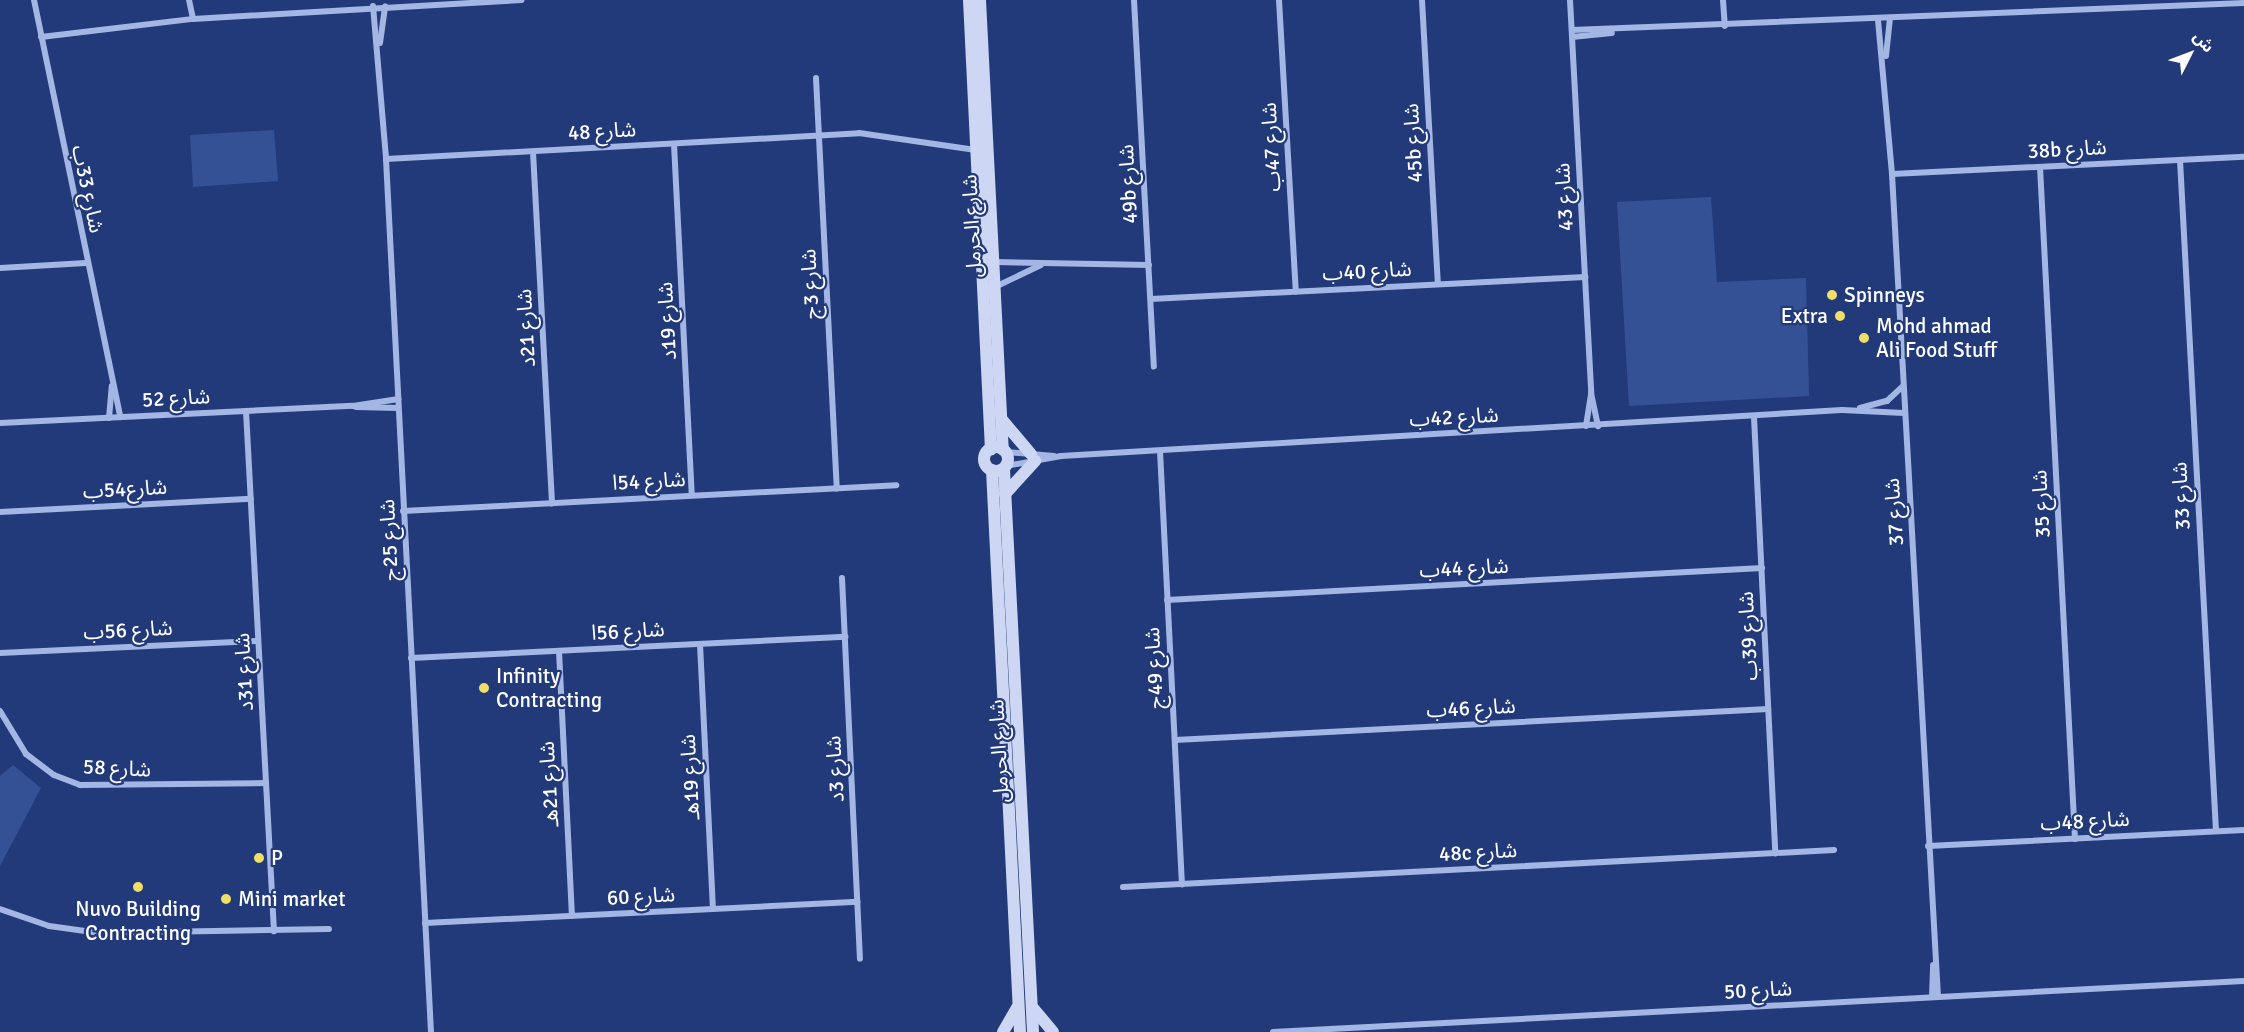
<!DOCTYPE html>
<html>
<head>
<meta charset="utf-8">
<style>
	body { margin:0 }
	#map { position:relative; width:2244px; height:1032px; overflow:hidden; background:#223a79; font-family:Signika,"Noto Sans Arabic",sans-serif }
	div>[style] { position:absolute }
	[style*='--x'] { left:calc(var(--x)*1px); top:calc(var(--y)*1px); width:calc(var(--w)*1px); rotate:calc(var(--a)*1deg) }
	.green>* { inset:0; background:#355196 }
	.street>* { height:6px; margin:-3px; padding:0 3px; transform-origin:3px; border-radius:3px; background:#a3b6e4 }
	.secondary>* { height:12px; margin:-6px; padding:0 6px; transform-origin:6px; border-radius:6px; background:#cdd7f4 }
	.secondary>.ring { margin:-6px; padding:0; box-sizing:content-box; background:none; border:12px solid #cdd7f4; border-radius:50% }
	.dots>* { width:16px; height:16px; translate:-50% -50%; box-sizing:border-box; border:3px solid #223a79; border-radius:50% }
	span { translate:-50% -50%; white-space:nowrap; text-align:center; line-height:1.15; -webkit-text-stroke:4.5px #223a79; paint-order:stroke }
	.street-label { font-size:21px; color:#fff }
	.poi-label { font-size:21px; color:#fff }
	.left { translate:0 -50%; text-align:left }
	.right { translate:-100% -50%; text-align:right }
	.north { position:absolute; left:2160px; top:24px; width:60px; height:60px; -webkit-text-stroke:4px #223a79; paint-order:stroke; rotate:48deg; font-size:16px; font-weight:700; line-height:24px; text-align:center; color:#fff }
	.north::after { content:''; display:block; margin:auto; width:21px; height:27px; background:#fff; clip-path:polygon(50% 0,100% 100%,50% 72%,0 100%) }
</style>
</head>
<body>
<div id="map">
	<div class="green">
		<i style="clip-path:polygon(274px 130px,278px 181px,193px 187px,190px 135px)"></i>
		<i style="clip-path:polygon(1711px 197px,1717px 282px,1806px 278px,1809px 396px,1629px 406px,1617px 202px)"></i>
		<i style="clip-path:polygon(13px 765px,41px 788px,0 866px,0 776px)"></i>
	</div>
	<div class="street">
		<i style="--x:34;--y:0;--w:426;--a:78.3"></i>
		<i style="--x:189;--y:0;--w:19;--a:78"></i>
		<i style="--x:1134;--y:0;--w:367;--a:86.9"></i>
		<i style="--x:1279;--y:0;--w:292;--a:86.7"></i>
		<i style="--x:1422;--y:0;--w:284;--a:86.8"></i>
		<i style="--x:1570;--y:0;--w:394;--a:86.9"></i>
		<i style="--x:1591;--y:393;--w:34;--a:78"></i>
		<i style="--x:1723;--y:0;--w:26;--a:86"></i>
		<i style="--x:373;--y:6;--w:154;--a:85.1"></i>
		<i style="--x:386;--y:159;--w:874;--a:87.05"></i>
		<i style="--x:1878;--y:20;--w:155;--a:84.8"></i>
		<i style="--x:1892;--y:174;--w:823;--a:86.8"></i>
		<i style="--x:1572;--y:30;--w:673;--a:-2.3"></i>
		<i style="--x:41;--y:37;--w:153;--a:-6.8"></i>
		<i style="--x:193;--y:19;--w:329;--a:-3.3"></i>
		<i style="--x:1572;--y:37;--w:40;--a:-5.7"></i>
		<i style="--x:380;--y:43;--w:37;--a:-82"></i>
		<i style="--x:1886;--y:56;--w:37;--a:-84"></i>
		<i style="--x:816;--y:78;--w:411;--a:87.1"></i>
		<i style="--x:674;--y:144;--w:351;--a:87.1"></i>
		<i style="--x:533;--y:152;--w:352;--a:86.9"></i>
		<i style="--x:386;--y:159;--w:474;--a:-3.1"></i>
		<i style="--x:859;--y:133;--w:118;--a:8.3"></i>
		<i style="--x:2180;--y:160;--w:672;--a:86.93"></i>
		<i style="--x:2040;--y:167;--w:673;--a:87.02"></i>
		<i style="--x:1892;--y:174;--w:352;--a:-2.8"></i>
		<i style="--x:994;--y:262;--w:155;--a:1.1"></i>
		<i style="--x:0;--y:268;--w:86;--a:-3.3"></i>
		<i style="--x:995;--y:287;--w:51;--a:-25.6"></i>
		<i style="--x:1151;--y:299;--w:435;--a:-2.9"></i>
		<i style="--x:356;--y:407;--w:42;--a:1.4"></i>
		<i style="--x:1860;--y:408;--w:28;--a:-15"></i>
		<i style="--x:1887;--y:401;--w:21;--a:-43"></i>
		<i style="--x:246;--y:411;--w:521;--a:86.92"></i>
		<i style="--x:1754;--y:417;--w:437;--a:87.2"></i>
		<i style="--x:109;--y:418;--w:32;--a:-85"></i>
		<i style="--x:0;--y:423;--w:353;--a:-2.8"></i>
		<i style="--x:353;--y:406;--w:46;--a:-8.8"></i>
		<i style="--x:1586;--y:426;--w:32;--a:-81"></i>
		<i style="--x:1160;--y:451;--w:434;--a:87.1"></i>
		<i style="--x:1006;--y:452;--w:48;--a:4.8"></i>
		<i style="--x:1006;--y:466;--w:56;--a:-10.3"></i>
		<i style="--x:1061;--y:456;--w:782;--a:-3.37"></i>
		<i style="--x:1842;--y:410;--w:62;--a:2.8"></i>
		<i style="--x:403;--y:511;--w:494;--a:-3"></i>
		<i style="--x:0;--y:512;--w:251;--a:-3"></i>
		<i style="--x:842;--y:578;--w:381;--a:87.3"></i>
		<i style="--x:1167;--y:600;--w:596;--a:-3.08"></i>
		<i style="--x:700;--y:644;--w:265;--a:87.2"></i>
		<i style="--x:559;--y:651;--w:265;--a:87.2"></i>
		<i style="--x:0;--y:653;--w:258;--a:-2.7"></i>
		<i style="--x:411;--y:658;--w:435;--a:-2.8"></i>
		<i style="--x:0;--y:711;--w:50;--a:58.8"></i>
		<i style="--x:26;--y:754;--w:35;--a:37"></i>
		<i style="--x:54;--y:775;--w:28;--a:21"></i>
		<i style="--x:80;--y:785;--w:186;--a:-0.6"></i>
		<i style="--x:1175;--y:740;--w:594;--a:-2.99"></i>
		<i style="--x:1928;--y:846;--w:316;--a:-2.9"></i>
		<i style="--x:1123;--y:887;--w:712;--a:-2.98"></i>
		<i style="--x:0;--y:909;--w:52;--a:19.1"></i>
		<i style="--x:49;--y:926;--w:51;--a:7.8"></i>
		<i style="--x:100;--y:933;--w:229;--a:-1"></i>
		<i style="--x:425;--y:923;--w:433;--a:-2.8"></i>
		<i style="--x:1932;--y:997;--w:32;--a:-88"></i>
		<i style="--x:1273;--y:1032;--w:972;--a:-3.01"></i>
	</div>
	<div class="secondary">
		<i style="--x:969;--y:0;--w:450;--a:87.2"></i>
		<i style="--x:980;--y:0;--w:450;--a:87.1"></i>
		<i style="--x:1003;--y:421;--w:43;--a:49.7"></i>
		<i class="ring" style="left:984px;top:447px;width:12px;height:12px"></i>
		<i style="--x:1004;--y:469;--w:564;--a:87.05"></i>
		<i style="--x:992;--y:470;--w:563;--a:87.15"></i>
		<i style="--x:1005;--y:494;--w:45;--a:-47.7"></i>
		<i style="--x:1033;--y:1008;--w:31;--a:50"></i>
		<i style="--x:1003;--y:1032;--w:28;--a:-60"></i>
	</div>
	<div class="dots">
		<i style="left:1832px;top:295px;background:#f0df66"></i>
		<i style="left:1840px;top:316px;background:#f0df66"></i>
		<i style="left:1864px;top:338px;background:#f0df66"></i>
		<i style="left:484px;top:688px;background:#f0df66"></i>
		<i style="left:259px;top:858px;background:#f0df66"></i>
		<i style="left:138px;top:887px;background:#f0df66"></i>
		<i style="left:226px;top:899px;background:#f0df66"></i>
	</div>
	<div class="street-label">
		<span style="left:602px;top:131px;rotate:-3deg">شارع 48</span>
		<span style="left:1413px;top:143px;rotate:-93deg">45b شارع</span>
		<span style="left:1271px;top:147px;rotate:-93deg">شارع 47ب</span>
		<span style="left:2067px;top:149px;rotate:-3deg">38b شارع</span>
		<span style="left:1128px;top:184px;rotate:-93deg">49b شارع</span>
		<span style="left:88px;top:189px;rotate:78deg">شارع 33ب</span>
		<span style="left:1564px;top:197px;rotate:-93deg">شارع 43</span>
		<span style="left:972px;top:226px;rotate:-93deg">شارع الحرمل</span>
		<span style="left:1367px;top:271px;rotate:-3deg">شارع 40ب</span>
		<span style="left:810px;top:284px;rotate:-93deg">شارع 3ج</span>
		<span style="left:667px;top:321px;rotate:-93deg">شارع 19د</span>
		<span style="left:526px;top:328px;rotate:-93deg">شارع 21د</span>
		<span style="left:176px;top:398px;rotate:-3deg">شارع 52</span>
		<span style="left:1454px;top:417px;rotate:-3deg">شارع 42ب</span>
		<span style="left:649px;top:481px;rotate:-3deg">شارع 54ا</span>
		<span style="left:125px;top:489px;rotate:-3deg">شارع54ب</span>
		<span style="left:2181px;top:496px;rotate:-93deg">شارع 33</span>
		<span style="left:2041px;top:504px;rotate:-93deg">شارع 35</span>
		<span style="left:1894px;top:512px;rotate:-94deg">شارع 37</span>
		<span style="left:389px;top:540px;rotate:-93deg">شارع 25ج</span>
		<span style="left:1464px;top:568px;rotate:-3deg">شارع 44ب</span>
		<span style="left:128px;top:630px;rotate:-3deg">شارع 56ب</span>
		<span style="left:628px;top:631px;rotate:-3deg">شارع 56ا</span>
		<span style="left:1748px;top:636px;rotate:-93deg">شارع 39ب</span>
		<span style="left:1154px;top:668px;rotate:-93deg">شارع 49ج</span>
		<span style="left:244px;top:672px;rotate:-93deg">شارع 31د</span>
		<span style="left:1471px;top:708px;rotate:-3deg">شارع 46ب</span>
		<span style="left:999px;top:751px;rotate:-93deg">شارع الحرمل</span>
		<span style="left:117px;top:768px;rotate:3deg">شارع 58</span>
		<span style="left:835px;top:769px;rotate:-93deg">شارع 3د</span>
		<span style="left:690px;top:777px;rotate:-93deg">شارع 19هـ</span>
		<span style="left:549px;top:784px;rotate:-93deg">شارع 21هـ</span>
		<span style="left:2085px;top:821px;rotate:-3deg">شارع 48ب</span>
		<span style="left:1478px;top:852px;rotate:-3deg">48c شارع</span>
		<span style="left:641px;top:896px;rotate:-3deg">شارع 60</span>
		<span style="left:1758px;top:990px;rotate:-3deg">شارع 50</span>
	</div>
	<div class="poi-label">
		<span class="left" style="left:1844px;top:295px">Spinneys</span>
		<span class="right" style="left:1828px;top:316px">Extra</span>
		<span class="left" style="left:1876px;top:338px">Mohd ahmad<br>Ali Food Stuff</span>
		<span class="left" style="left:496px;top:688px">Infinity<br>Contracting</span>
		<span class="left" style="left:271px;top:858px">P</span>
		<span class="left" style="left:238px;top:899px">Mini market</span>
		<span style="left:138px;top:921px">Nuvo Building<br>Contracting</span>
	</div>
	<div class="north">ش</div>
</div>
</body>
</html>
